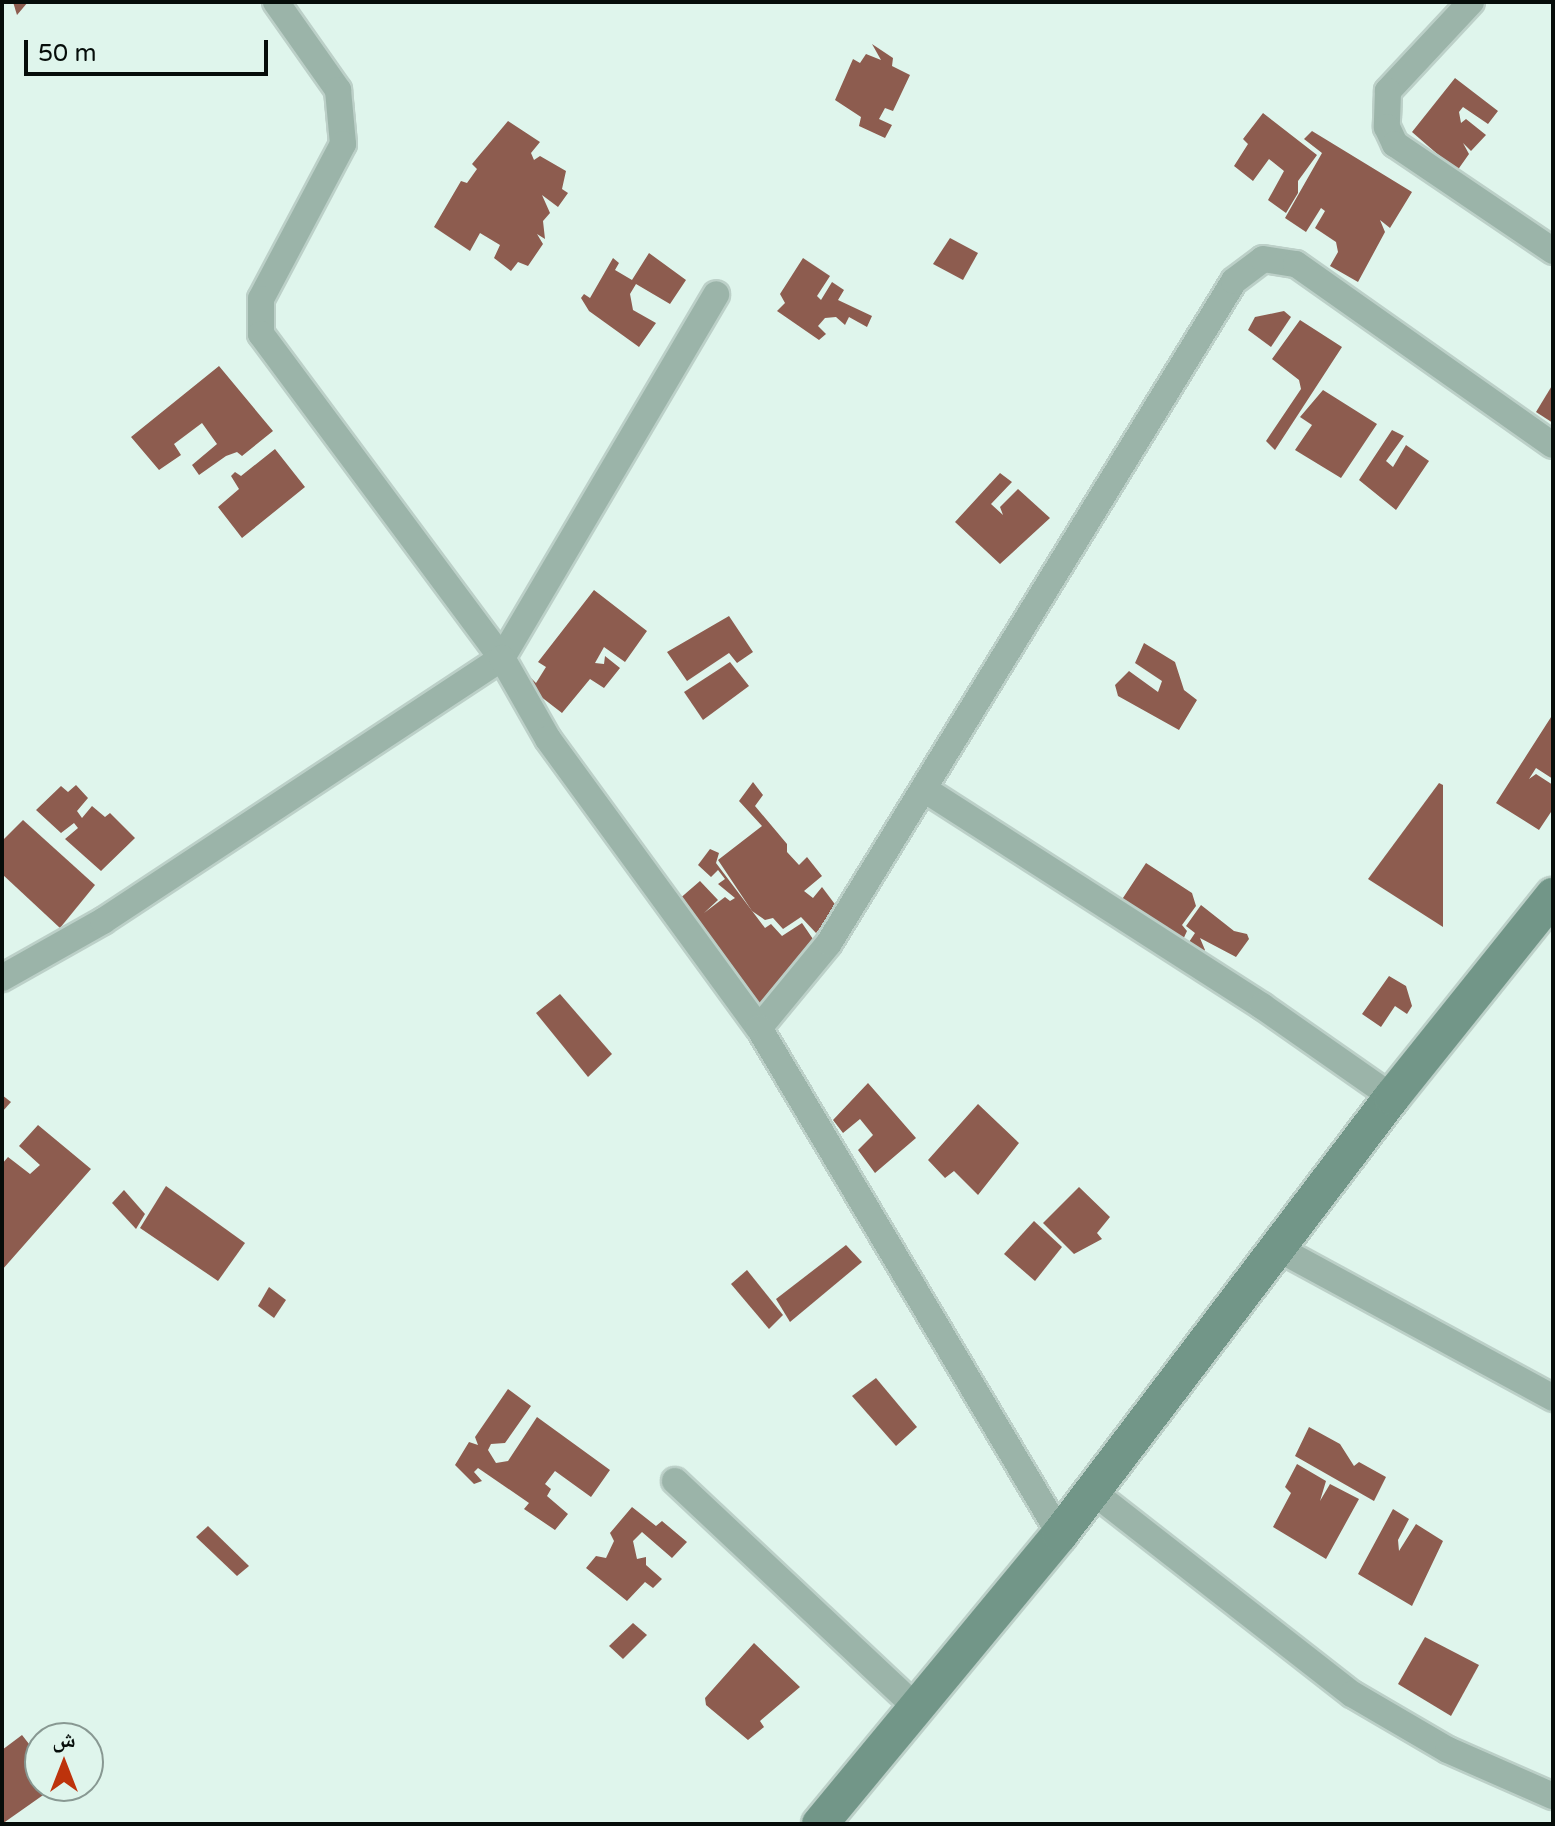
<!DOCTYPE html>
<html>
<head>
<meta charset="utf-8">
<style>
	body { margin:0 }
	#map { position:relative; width:1555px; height:1826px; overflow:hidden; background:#dff5ec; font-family:"Varela Round","Noto Naskh Arabic",sans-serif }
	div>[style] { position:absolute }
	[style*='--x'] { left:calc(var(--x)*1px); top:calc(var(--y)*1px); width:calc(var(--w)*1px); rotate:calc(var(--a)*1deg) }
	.building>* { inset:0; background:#8d5c4f }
	.roads { filter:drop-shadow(2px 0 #bcd0c8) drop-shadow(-2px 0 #bcd0c8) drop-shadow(0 2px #bcd0c8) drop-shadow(0 -2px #bcd0c8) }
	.street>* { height:26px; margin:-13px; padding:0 13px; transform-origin:13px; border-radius:13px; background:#9bb4a9 }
	.secondary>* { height:36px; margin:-18px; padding:0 18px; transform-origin:18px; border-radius:18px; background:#729688 }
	span { translate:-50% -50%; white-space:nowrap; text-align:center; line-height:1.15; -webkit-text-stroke:6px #dff5ec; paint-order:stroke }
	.frame { position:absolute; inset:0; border:4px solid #060d0a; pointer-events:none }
	.north { position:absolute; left:24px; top:1722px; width:80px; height:80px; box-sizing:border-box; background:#dff5ec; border:2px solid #889892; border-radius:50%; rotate:0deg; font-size:22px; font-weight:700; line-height:32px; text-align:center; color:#060d0a }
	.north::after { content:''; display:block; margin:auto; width:28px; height:36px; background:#bd330c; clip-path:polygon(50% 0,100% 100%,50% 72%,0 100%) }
	.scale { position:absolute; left:24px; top:40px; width:244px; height:36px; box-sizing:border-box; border:4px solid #060d0a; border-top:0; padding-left:10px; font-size:24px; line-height:28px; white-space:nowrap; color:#060d0a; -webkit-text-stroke:6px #dff5ec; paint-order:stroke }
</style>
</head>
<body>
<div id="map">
	<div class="building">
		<i style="clip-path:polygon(13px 2px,28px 2px,17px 15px)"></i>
		<i style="clip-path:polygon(872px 44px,893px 58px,892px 66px,910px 75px,893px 111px,885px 108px,879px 119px,892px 125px,885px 138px,859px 126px,861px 117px,835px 100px,853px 59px,860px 63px,866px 54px,881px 60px)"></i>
		<i style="clip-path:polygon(1455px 78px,1498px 111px,1488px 124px,1463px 107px,1459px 112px,1461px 123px,1466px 119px,1486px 135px,1471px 151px,1463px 143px,1469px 154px,1457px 171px,1412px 132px)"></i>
		<i style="clip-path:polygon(1263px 113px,1317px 155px,1298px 181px,1298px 193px,1286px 213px,1268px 200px,1284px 171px,1269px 159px,1253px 181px,1234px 166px,1248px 144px,1243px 139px)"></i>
		<i style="clip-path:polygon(508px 121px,540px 142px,531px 153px,534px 160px,540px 156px,566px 171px,562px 189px,568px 193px,558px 207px,542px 195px,550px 213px,543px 221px,545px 239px,537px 234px,543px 244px,528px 266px,518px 262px,511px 271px,494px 258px,500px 245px,480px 233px,470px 251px,434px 227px,461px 181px,467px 183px,477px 169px,472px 164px)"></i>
		<i style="clip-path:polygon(1312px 131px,1412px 192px,1390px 228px,1380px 220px,1385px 232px,1358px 282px,1330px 266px,1338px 252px,1336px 242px,1315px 228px,1325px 211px,1321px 208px,1306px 232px,1285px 218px,1322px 153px,1304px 139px)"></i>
		<i style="clip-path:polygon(950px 238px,978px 253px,963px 280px,933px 264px)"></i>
		<i style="clip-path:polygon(649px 253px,686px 280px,670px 304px,636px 284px,630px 294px,633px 310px,656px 323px,639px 347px,589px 311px,581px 298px,584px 294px,590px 298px,613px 258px,619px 263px,615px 270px,632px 280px)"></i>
		<i style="clip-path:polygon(803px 258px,830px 276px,817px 296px,821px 300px,832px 282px,844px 290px,838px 300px,872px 316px,867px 327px,849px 317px,845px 325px,836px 317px,825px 318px,818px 326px,826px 334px,819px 340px,777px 311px,785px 303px,780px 294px)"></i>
		<i style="clip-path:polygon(1284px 311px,1291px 317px,1271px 347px,1248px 330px,1255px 317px)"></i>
		<i style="clip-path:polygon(1300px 320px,1342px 347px,1275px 450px,1266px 441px,1301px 389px,1299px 380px,1272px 359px)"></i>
		<i style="clip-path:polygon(219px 366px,273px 431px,242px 456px,237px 452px,226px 456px,199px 475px,192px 465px,217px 444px,202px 423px,174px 444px,181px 455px,159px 470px,131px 437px)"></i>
		<i style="clip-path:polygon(1553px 384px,1553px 423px,1536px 412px)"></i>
		<i style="clip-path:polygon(1323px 390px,1377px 424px,1341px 478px,1295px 450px,1312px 425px,1300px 417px)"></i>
		<i style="clip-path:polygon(1392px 430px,1404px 436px,1386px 461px,1393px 467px,1406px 445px,1429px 461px,1396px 510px,1359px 480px)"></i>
		<i style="clip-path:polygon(275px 449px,305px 487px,242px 538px,218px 507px,239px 489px,231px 476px,235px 472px,241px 476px)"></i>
		<i style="clip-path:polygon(1000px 473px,1012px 482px,991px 504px,1003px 515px,1000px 507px,1018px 489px,1050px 518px,1000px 564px,955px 522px)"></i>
		<i style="clip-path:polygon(594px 590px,647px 631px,625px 662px,604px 647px,595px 663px,604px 664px,605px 656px,620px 668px,604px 688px,590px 679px,562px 713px,531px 689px,530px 677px,536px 683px,546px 667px,538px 662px)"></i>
		<i style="clip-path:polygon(729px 616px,753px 652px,737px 663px,729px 653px,687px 681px,667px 652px)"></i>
		<i style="clip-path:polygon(1144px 643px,1175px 662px,1184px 690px,1197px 700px,1179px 730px,1118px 696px,1115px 685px,1129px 671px,1158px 692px,1162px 681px,1135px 663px)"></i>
		<i style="clip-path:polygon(730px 662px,749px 686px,703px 720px,684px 692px)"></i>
		<i style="clip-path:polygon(1553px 714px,1553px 779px,1536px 768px,1529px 779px,1536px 774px,1553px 785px,1553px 809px,1539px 830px,1496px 803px)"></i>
		<i style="clip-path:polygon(753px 782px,763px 795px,755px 806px,787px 844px,787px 852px,799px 865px,807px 857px,822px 876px,804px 891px,813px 898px,822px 887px,837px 907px,816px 933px,801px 917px,783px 929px,773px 918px,765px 920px,752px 911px,718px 860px,762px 826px,739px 801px)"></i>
		<i style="clip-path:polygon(1439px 783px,1443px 785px,1443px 927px,1368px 879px)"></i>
		<i style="clip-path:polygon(76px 785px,88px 798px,77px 811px,82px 818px,92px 806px,105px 817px,110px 813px,135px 838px,101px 871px,65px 839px,78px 828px,74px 823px,61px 833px,36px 810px,61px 786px,68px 792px)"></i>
		<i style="clip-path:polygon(23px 820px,95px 885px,60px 928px,2px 874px,2px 841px)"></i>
		<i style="clip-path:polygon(710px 849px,719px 853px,716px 863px,765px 928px,771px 924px,782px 936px,802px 923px,815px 942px,772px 1006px,753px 1004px,670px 907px,700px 881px,718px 900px,704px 913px,725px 897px,730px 901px,735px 898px,718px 884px,725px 879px,718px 870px,711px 877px,698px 865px)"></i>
		<i style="clip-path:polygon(1146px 863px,1192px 893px,1196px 906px,1182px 925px,1187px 931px,1181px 944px,1185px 948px,1195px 933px,1186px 926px,1201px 905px,1234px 931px,1247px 934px,1249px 939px,1236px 957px,1200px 938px,1205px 950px,1197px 961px,1119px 904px)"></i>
		<i style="clip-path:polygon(1389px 976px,1406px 986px,1412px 1006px,1407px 1014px,1395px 1006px,1381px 1027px,1362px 1014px)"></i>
		<i style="clip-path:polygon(560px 994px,612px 1054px,588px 1077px,536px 1013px)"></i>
		<i style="clip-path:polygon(868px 1083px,916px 1138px,875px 1173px,858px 1150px,873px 1135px,860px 1119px,843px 1133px,833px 1120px)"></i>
		<i style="clip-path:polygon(2px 1095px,11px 1102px,2px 1112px)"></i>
		<i style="clip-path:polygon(978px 1104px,1019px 1143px,978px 1195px,954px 1171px,945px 1178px,928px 1160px)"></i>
		<i style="clip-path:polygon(38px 1125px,91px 1169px,2px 1270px,2px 1164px,8px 1157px,30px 1174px,40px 1165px,19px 1146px)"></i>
		<i style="clip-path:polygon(166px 1186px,245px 1243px,218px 1281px,140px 1228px)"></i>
		<i style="clip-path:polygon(1079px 1187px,1110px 1217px,1097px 1233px,1102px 1239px,1074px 1254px,1043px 1223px)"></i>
		<i style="clip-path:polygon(124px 1190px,145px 1214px,136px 1229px,112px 1203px)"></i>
		<i style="clip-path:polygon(1034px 1221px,1062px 1247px,1035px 1281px,1004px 1254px)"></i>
		<i style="clip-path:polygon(846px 1245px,862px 1262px,790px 1322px,776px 1299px)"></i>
		<i style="clip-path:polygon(747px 1270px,783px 1315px,769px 1329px,731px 1284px)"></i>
		<i style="clip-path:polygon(269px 1287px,286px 1300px,274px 1318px,258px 1306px)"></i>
		<i style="clip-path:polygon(876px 1378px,917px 1427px,896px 1446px,852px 1396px)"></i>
		<i style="clip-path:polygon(508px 1389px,531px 1406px,505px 1443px,491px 1444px,488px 1450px,496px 1463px,508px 1461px,537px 1417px,610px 1470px,591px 1497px,555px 1471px,545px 1484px,551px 1489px,547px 1496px,568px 1514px,555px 1530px,524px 1509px,529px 1503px,478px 1468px,474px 1472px,482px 1481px,474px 1484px,455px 1465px,469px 1442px,478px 1445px,475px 1437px)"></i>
		<i style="clip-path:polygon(1309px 1427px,1340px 1444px,1354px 1466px,1359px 1462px,1386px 1477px,1374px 1501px,1295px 1456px)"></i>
		<i style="clip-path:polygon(1297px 1464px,1326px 1481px,1320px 1501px,1330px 1484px,1359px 1499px,1326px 1559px,1273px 1527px,1291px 1493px,1285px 1487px)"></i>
		<i style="clip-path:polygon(632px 1507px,656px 1526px,662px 1521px,687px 1542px,672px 1558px,642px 1532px,633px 1541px,637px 1559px,646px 1557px,646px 1565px,662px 1579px,653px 1588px,645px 1582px,627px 1601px,586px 1568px,596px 1556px,606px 1558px,614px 1541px,610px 1533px)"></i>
		<i style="clip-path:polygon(1393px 1509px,1409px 1519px,1398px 1540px,1399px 1551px,1416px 1524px,1443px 1541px,1412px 1606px,1358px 1574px)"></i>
		<i style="clip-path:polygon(208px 1526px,249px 1566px,237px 1576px,196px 1537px)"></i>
		<i style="clip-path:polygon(633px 1623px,647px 1635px,623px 1659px,609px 1646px)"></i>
		<i style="clip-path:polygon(1425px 1637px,1479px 1665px,1451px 1716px,1398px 1684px)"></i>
		<i style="clip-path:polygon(754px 1643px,800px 1687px,760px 1721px,764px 1727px,748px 1740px,706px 1705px,705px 1698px)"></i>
		<i style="clip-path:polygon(22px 1735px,40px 1758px,40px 1786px,56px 1786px,2px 1824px,2px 1750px)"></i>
	</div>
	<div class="roads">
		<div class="street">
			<i style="--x:276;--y:2;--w:108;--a:54.8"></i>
			<i style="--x:338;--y:90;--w:54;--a:84.7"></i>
			<i style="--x:343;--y:144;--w:175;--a:117.9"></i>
			<i style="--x:261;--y:299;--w:35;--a:90"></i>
			<i style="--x:261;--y:334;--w:404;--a:53.4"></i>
			<i style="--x:502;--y:658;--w:422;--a:-59.5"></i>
			<i style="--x:1471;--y:2;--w:122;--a:133"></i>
			<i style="--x:1388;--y:91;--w:36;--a:92"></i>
			<i style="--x:1387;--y:127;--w:19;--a:65"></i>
			<i style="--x:1395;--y:144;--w:191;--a:34.1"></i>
			<i style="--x:924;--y:789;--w:402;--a:32.7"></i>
			<i style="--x:1262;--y:1006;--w:159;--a:35"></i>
			<i style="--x:2;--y:978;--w:116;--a:-29.4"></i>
			<i style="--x:103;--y:921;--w:478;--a:-33.4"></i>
			<i style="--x:502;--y:658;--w:93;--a:60.4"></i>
			<i style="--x:548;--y:739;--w:358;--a:53.9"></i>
			<i style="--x:759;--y:1028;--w:110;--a:-50.5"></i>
			<i style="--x:829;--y:943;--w:776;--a:-58.54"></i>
			<i style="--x:1234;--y:281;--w:36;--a:-37"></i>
			<i style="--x:1263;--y:259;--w:33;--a:9"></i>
			<i style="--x:1296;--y:264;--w:314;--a:35.2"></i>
			<i style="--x:759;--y:1028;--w:589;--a:59.25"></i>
			<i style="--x:1277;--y:1248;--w:314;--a:28.5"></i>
			<i style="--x:675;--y:1481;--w:335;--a:43.2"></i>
			<i style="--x:1092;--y:1491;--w:330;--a:38"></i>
			<i style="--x:1352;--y:1694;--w:111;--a:30.3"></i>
			<i style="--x:1448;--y:1750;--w:115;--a:23.7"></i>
		</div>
		<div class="secondary">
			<i style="--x:820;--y:1824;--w:376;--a:-50.4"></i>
			<i style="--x:1060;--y:1534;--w:549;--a:-52.78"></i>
			<i style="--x:1392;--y:1097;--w:258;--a:-51.3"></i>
		</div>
	</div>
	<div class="frame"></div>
	<div class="north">ش</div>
	<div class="scale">50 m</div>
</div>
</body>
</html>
